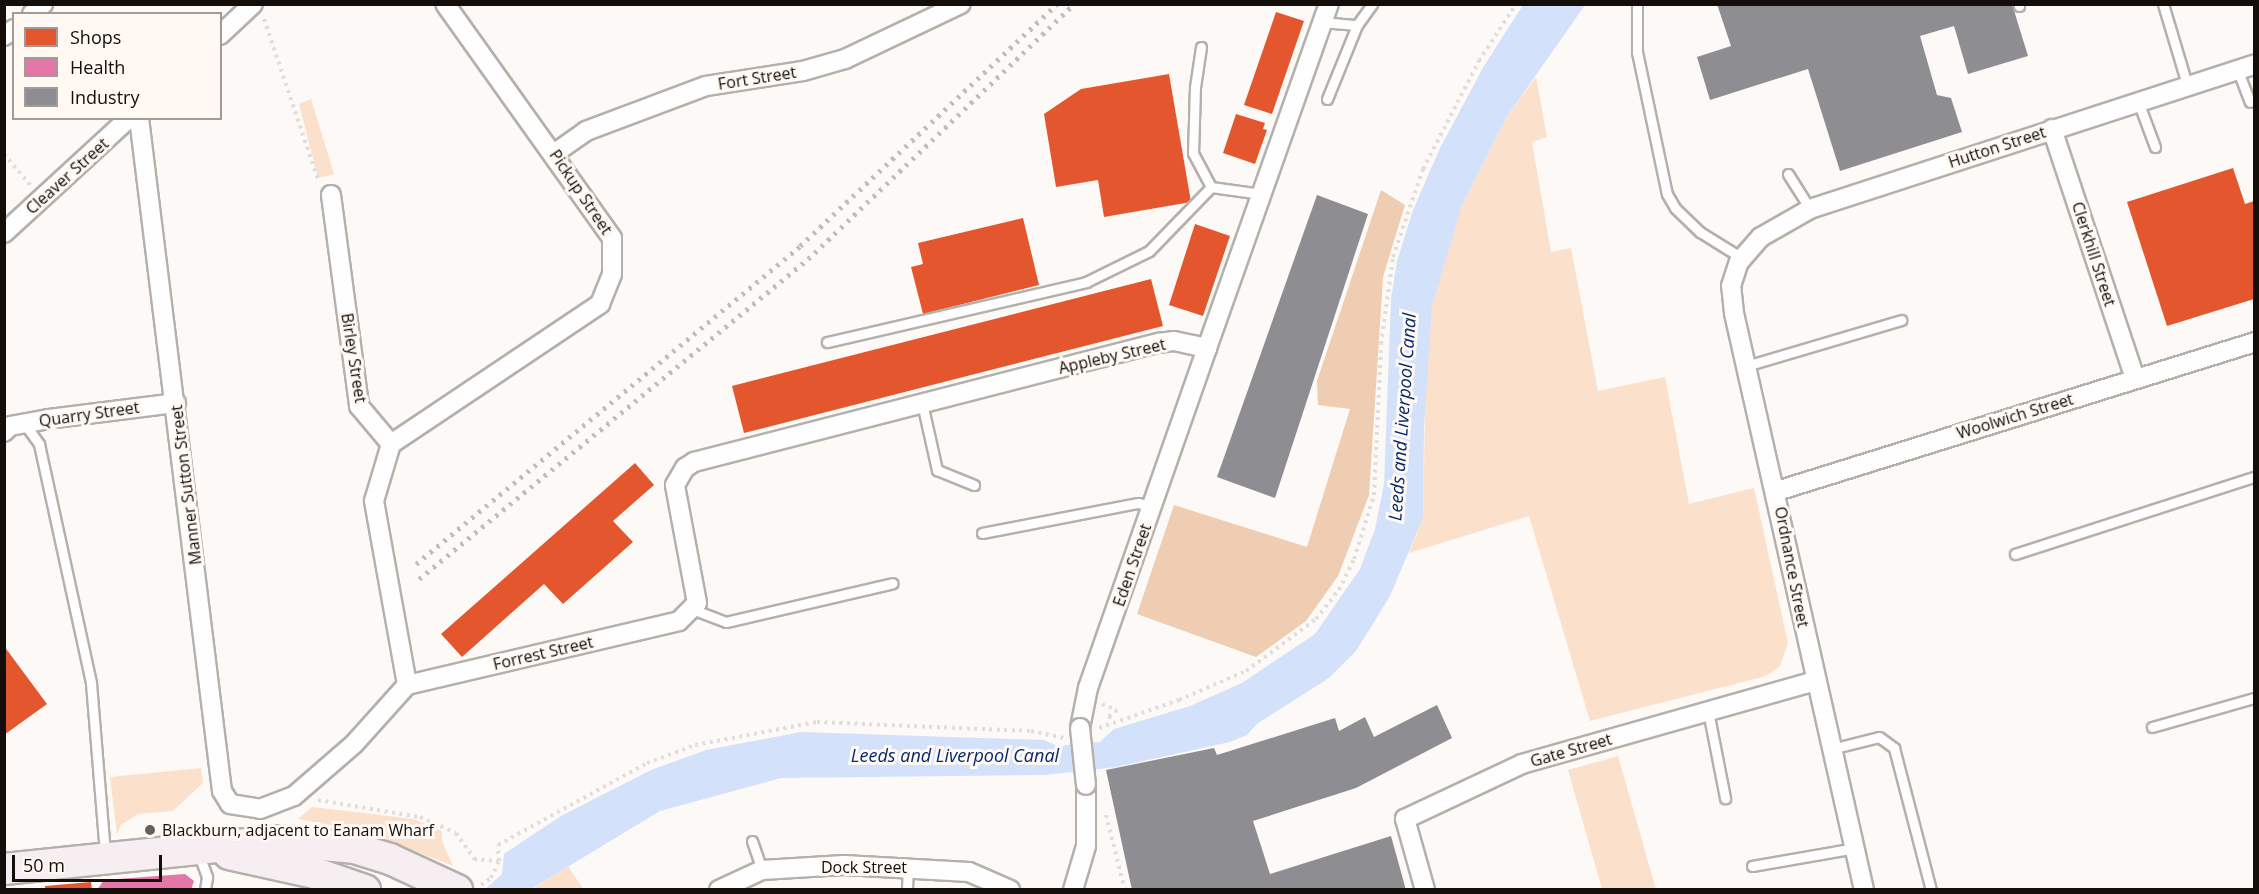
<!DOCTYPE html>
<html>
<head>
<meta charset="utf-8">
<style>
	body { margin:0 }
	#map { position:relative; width:2259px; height:894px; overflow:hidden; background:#fcf9f6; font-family:"Open Sans",sans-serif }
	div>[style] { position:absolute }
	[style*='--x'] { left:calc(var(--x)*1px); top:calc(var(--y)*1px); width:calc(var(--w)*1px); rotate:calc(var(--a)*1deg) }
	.green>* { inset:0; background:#fbe1cc }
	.forest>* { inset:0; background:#eecdb2 }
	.water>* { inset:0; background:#d3e2fa }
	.shops>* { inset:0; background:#e4572e }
	.health>* { inset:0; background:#e377a8 }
	.industry>* { inset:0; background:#8d8d92 }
	.path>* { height:4px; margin-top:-2px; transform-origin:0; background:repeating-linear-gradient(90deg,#dfdedd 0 3px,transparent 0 7.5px) }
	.roads { filter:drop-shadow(2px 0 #b4b0ac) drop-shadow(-2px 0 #b4b0ac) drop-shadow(0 2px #b4b0ac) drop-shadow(0 -2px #b4b0ac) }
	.service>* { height:9px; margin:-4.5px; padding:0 4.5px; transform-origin:4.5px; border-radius:4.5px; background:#fffefe }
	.minor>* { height:18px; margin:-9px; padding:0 9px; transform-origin:9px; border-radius:9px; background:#fffefe }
	.trunk>* { height:30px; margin:-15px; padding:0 15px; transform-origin:15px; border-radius:15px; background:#f6eef0 }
	.rail>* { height:4.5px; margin-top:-2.25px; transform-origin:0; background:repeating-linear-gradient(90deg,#bfbebc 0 3px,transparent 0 9px) }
	.bridges { filter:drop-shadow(2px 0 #b4b0ac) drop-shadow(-2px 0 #b4b0ac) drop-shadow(0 2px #b4b0ac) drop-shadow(0 -2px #b4b0ac) }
	.minor-bridge>* { height:18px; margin:-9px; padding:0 9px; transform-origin:9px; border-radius:9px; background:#fffefe }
	.dots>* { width:16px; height:16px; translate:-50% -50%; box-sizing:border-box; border:3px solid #fff8f3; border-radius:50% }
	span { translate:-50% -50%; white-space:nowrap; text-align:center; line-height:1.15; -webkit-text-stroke:6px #fff8f3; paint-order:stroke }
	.street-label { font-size:16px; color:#130e0a }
	.poi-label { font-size:16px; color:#130e0a }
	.left { translate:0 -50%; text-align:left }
	.water-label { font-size:18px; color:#032a6a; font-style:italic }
	.frame { position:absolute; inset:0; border:6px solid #130e0a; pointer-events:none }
	.legend { position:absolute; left:12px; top:12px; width:210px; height:108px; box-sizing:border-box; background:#fff8f3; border:2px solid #a19a96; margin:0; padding:8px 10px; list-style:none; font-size:18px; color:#130e0a }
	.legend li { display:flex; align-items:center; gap:12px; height:30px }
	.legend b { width:30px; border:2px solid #a19a96 }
	.scale { position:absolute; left:12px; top:855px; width:150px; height:27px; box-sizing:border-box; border:3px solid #130e0a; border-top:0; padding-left:8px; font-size:18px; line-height:21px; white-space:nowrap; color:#130e0a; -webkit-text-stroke:4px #fff8f3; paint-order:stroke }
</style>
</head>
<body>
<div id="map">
	<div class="green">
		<i style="clip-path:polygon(1536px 77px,1547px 137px,1532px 142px,1551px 252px,1571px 248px,1598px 391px,1665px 377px,1689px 504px,1754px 488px,1788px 643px,1780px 666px,1766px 676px,1590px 721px,1529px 516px,1409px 553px,1423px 518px,1426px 368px,1432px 306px,1444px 259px,1462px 205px,1506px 118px)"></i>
		<i style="clip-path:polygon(311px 99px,334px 174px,318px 178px,299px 104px)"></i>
		<i style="clip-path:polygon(1618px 756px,1647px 858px,1656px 889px,1602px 889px,1568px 770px)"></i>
		<i style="clip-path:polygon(201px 768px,203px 783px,173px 811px,138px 814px,121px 825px,117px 835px,110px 777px)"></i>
		<i style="clip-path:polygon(312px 807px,414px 819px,442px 831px,442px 841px,453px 866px,367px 832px,298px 819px)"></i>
		<i style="clip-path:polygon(568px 866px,583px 889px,531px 890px)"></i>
	</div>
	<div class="forest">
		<i style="clip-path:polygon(1381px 190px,1405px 205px,1383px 277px,1369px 495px,1338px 576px,1306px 621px,1256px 657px,1137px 614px,1174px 505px,1307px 547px,1350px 409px,1318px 405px,1317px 381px)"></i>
	</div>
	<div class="water">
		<i style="clip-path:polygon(1523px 5px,1585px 5px,1506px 118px,1462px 205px,1432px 306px,1424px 428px,1423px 518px,1390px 596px,1356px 651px,1329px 678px,1258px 723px,1247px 735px,1230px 742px,1116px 767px,1045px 775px,781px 778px,660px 811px,531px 889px,484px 890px,502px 874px,504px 854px,561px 816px,651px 770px,706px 750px,801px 732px,1044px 740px,1058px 746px,1100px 742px,1114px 729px,1190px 706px,1242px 683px,1315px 634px,1360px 569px,1375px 529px,1384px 484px,1391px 299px,1397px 261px,1413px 210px,1440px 148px,1484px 66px)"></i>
	</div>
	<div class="shops">
		<i style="clip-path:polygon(1276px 12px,1304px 21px,1272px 114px,1244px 105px)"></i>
		<i style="clip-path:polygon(1169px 74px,1191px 202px,1104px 217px,1098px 180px,1056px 187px,1044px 114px,1081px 89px)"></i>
		<i style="clip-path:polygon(1236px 114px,1265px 123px,1263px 129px,1267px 130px,1255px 164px,1223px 153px)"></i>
		<i style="clip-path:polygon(2233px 168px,2245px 204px,2254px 201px,2254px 299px,2167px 326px,2127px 202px)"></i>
		<i style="clip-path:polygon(1023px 218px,1039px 285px,923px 314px,911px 267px,923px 264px,918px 243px)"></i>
		<i style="clip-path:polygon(1195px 224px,1230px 236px,1203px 316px,1169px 305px)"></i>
		<i style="clip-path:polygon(1151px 279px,1163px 326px,744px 433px,732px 386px)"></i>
		<i style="clip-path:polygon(635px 463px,654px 485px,613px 521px,633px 542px,563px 604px,544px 584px,462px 657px,441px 634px)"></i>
		<i style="clip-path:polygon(4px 646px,47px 704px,4px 735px)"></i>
		<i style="clip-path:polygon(91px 882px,92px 890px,45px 890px,45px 886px)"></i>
	</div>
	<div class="health">
		<i style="clip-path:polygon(185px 874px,194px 881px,191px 890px,97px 890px,104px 880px)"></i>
	</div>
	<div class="industry">
		<i style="clip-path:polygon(1717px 4px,2012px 4px,2028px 56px,1968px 74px,1954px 26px,1920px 36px,1937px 95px,1951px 98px,1962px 132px,1840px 171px,1808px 69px,1710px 100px,1697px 57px,1731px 46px)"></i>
		<i style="clip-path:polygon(1317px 195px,1368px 214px,1275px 498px,1217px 477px)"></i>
		<i style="clip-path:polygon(1437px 705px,1452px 738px,1356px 788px,1253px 821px,1270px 874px,1391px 836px,1406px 890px,1132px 890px,1106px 770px,1214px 748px,1217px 755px,1335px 718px,1339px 731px,1365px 717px,1374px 737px)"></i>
	</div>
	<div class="path">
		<i style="--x:264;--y:19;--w:172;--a:71.4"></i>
		<i style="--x:4;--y:154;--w:42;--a:49.8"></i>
		<i style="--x:1102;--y:704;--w:16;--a:22"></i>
		<i style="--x:1117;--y:710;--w:10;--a:143"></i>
		<i style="--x:1109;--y:716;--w:8;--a:67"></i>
		<i style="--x:1099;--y:728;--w:85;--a:-19.3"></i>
		<i style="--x:1179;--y:700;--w:73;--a:-23.4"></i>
		<i style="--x:1246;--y:671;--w:87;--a:-36.6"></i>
		<i style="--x:1316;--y:619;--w:37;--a:-52"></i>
		<i style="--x:1339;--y:590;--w:34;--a:-64"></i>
		<i style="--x:1354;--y:559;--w:67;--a:-72.6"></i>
		<i style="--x:1374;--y:495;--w:151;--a:-87.3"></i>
		<i style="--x:1381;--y:344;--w:88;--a:-82.1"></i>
		<i style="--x:1393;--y:257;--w:93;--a:-71.2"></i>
		<i style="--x:1423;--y:169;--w:122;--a:-62.6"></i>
		<i style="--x:1479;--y:61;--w:68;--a:-57"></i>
		<i style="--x:318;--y:800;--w:103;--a:9.5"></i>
		<i style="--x:420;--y:817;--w:39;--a:24"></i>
		<i style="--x:456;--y:833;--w:32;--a:55"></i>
		<i style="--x:474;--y:859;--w:25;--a:5"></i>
		<i style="--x:1106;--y:815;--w:77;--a:75.8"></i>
		<i style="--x:481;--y:885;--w:12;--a:-35"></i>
		<i style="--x:491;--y:878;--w:19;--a:-65"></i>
		<i style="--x:499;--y:861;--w:16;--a:-94"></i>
		<i style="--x:498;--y:845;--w:170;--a:-28.8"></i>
		<i style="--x:647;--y:763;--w:51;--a:-20.6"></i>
		<i style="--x:695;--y:745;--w:124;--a:-10.7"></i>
		<i style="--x:817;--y:722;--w:214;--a:2.4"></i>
		<i style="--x:1031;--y:731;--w:34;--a:12"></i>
	</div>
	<div class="roads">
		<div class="service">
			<i style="--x:1637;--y:4;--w:48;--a:90"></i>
			<i style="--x:1637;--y:52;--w:145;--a:78.1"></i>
			<i style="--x:1667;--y:194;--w:16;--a:60"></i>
			<i style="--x:1675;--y:208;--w:35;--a:44"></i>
			<i style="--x:1700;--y:232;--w:49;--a:31.8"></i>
			<i style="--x:2019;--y:4;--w:2;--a:90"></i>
			<i style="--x:2163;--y:4;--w:88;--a:73.4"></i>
			<i style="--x:1321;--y:22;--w:36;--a:5"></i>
			<i style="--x:1357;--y:25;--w:26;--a:-54"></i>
			<i style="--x:1201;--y:47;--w:40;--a:98.5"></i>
			<i style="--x:1195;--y:87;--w:66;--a:91.7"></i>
			<i style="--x:1193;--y:153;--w:38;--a:62"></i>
			<i style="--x:2238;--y:71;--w:33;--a:69"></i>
			<i style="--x:1327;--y:99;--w:80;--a:-67.9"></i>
			<i style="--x:2139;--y:104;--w:46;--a:69.6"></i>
			<i style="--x:1788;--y:174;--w:41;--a:57.8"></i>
			<i style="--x:827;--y:342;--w:266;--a:-13"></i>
			<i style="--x:1086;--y:282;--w:70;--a:-26.2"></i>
			<i style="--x:1149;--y:251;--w:89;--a:-45.9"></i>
			<i style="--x:1211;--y:187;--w:51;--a:7.8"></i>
			<i style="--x:1746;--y:366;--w:162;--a:-16.5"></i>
			<i style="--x:922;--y:403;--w:69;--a:77.4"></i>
			<i style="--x:937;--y:470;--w:40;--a:22"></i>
			<i style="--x:24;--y:423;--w:26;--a:54"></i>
			<i style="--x:39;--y:444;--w:245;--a:77.7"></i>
			<i style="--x:91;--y:683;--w:172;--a:85.3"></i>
			<i style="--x:982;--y:533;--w:159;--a:-10.9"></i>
			<i style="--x:1138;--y:503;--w:14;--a:12"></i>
			<i style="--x:2015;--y:554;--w:251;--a:-17.9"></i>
			<i style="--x:692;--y:609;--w:36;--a:21"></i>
			<i style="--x:726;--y:622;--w:171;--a:-13.1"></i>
			<i style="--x:1708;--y:711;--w:89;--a:78.9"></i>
			<i style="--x:2152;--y:727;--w:106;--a:-15.9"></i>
			<i style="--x:1831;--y:749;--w:49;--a:-14"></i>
			<i style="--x:1879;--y:737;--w:19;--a:36"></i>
			<i style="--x:1894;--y:748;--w:147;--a:75.4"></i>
			<i style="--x:752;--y:841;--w:31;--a:71"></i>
			<i style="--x:198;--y:852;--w:27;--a:70"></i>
			<i style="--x:207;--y:877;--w:13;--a:99"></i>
			<i style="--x:1752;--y:866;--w:105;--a:-9.9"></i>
			<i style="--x:907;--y:890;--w:23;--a:-88"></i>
		</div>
		<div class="minor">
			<i style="--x:32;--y:14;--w:15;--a:-42"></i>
			<i style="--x:220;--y:35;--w:45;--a:-43.2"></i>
			<i style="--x:4;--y:36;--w:12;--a:-35"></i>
			<i style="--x:139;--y:118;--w:678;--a:82.97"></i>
			<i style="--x:222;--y:791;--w:15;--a:58"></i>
			<i style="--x:230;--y:804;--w:30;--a:9"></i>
			<i style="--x:260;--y:809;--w:36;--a:-21"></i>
			<i style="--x:294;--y:796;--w:79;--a:-40.9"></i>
			<i style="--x:354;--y:744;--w:79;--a:-48.1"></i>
			<i style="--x:2052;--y:129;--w:262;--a:71.6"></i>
			<i style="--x:555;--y:153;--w:38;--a:-35"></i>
			<i style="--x:586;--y:131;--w:128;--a:-20.6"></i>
			<i style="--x:706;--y:86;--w:98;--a:-8.8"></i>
			<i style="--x:803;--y:71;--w:44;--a:-15.9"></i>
			<i style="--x:845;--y:59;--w:128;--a:-25.4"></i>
			<i style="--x:331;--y:195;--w:213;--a:82.4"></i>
			<i style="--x:359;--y:406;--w:50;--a:49.9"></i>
			<i style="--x:391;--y:444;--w:59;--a:106.6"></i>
			<i style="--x:374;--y:501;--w:187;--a:79.8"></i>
			<i style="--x:4;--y:233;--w:170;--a:-42.6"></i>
			<i style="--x:4;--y:432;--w:8;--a:-45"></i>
			<i style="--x:10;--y:426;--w:39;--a:-10"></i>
			<i style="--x:48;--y:419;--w:129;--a:-7.1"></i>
			<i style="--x:391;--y:444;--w:252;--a:-33.8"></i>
			<i style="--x:600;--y:304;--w:32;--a:-68"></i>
			<i style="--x:612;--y:274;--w:36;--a:-90"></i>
			<i style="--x:612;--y:238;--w:287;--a:-125.5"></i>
			<i style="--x:1777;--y:491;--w:500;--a:-17.3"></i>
			<i style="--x:407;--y:685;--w:279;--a:-13.2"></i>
			<i style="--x:679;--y:621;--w:25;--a:-45"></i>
			<i style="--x:697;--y:603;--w:120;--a:-100.6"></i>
			<i style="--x:675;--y:485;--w:20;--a:-60"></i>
			<i style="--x:685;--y:468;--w:11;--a:-34"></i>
			<i style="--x:694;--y:462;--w:480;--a:-14.4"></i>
			<i style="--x:1159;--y:343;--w:15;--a:-8"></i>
			<i style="--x:1174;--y:341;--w:34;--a:12"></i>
			<i style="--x:1207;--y:348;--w:365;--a:-70.5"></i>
			<i style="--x:1080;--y:728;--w:41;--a:-78.7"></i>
			<i style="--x:1088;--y:688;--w:360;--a:-70.7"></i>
			<i style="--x:719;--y:890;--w:47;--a:-24.9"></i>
			<i style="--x:762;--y:870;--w:82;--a:-3.5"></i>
			<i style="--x:844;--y:865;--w:125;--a:3.2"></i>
			<i style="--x:969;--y:872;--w:45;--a:23.7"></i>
			<i style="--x:1073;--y:890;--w:46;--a:-73.5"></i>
			<i style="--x:1086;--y:846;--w:61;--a:-90"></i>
			<i style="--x:1425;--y:890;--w:74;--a:-105.7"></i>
			<i style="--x:1405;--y:819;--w:129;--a:-25.2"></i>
			<i style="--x:1522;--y:764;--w:305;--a:-15.8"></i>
			<i style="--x:1864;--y:890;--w:591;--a:-102.7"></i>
			<i style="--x:1734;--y:313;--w:27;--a:-96"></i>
			<i style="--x:1731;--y:286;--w:25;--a:-72"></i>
			<i style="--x:1739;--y:262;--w:33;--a:-49"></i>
			<i style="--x:1761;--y:237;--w:56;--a:-29.7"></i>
			<i style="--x:1810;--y:209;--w:467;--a:-18"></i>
		</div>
		<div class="trunk">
			<i style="--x:229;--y:854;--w:88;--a:12.5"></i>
			<i style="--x:315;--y:873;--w:53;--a:18.8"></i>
			<i style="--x:4;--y:869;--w:270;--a:-5.9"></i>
			<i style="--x:273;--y:841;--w:81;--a:4.9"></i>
			<i style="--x:354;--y:848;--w:38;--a:17"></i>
			<i style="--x:390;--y:859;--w:74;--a:24.8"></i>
		</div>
	</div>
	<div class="rail">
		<i style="--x:416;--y:564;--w:499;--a:-39.6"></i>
		<i style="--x:800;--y:246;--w:353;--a:-43.3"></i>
		<i style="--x:419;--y:579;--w:504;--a:-39.44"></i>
		<i style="--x:808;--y:259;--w:368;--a:-43.8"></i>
	</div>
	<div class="bridges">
		<div class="minor-bridge">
			<i style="--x:1080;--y:728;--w:57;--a:84"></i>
		</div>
	</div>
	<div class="dots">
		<i style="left:150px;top:830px;background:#65605d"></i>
	</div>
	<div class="street-label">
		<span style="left:757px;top:78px;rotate:-9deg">Fort Street</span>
		<span style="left:1997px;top:147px;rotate:-18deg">Hutton Street</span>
		<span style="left:67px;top:176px;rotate:-42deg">Cleaver Street</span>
		<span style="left:581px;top:192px;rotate:56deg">Pickup Street</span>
		<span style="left:2094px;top:254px;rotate:72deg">Clerkhill Street</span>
		<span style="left:1112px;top:356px;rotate:-13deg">Appleby Street</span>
		<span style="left:354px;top:358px;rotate:81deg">Birley Street</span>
		<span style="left:89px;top:414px;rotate:-8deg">Quarry Street</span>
		<span style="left:2015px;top:416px;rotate:-17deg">Woolwich Street</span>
		<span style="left:186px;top:485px;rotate:-97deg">Manner Sutton Street</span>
		<span style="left:1132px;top:565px;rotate:-71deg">Eden Street</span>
		<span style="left:1792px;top:567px;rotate:79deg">Ordnance Street</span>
		<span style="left:543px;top:653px;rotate:-13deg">Forrest Street</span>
		<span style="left:1571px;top:750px;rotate:-16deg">Gate Street</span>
		<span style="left:864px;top:867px">Dock Street</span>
	</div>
	<div class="poi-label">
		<span class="left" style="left:162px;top:830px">Blackburn, adjacent to Eanam Wharf</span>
	</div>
	<div class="water-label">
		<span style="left:1402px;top:417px;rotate:-86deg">Leeds and Liverpool Canal</span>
		<span style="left:955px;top:755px">Leeds and Liverpool Canal</span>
	</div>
	<div class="frame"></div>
	<ul class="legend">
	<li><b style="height:16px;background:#e4572e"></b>Shops</li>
	<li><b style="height:16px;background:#e377a8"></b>Health</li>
	<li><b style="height:16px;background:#8d8d92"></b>Industry</li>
	</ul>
	<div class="scale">50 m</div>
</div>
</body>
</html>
